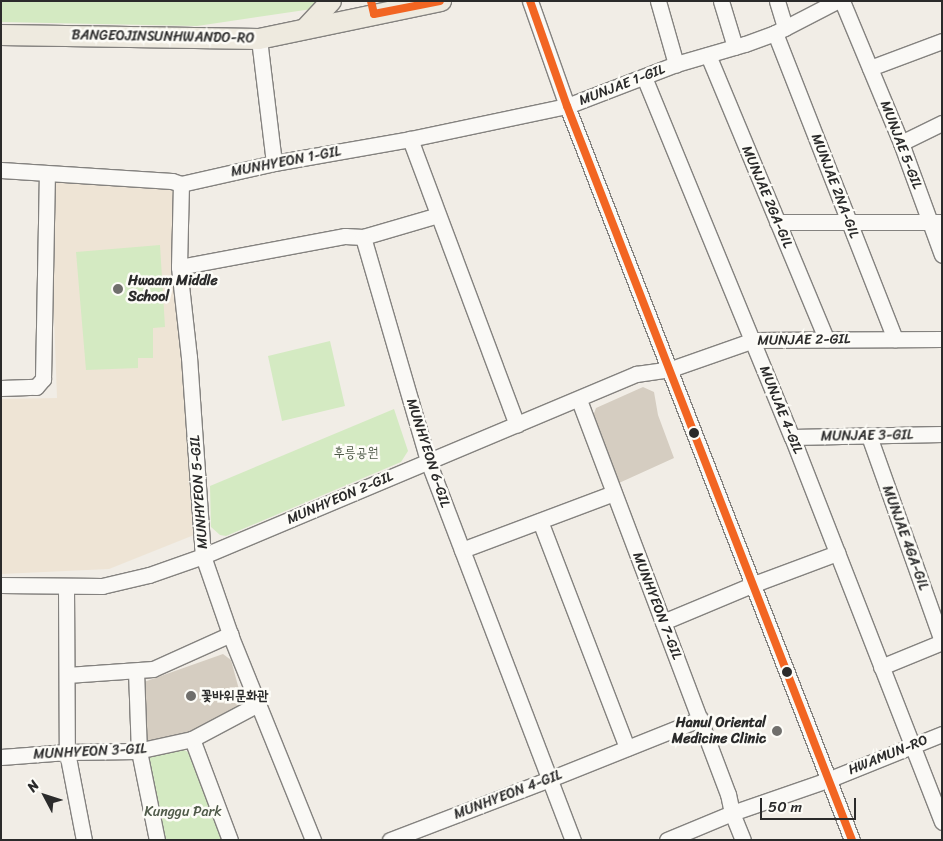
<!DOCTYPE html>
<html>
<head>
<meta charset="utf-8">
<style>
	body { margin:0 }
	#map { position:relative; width:943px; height:841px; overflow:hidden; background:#f1ede6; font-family:Sriracha,"Poor Story",sans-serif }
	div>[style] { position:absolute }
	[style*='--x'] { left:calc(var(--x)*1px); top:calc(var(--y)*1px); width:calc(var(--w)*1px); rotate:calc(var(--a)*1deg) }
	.built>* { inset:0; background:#eee4d5 }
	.green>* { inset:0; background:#d4eac2 }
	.building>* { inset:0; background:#d5cdc1 }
	.roads { filter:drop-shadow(1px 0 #84827f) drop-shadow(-1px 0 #84827f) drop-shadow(0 1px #84827f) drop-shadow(0 -1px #84827f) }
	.minor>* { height:15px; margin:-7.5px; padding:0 7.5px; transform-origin:7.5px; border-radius:7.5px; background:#faf9f6 }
	.major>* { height:20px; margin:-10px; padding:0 10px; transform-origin:10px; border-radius:10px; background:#eeeadf }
	.bus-1>* { height:8px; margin:-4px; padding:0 4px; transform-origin:4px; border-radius:4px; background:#f26522 }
	.dots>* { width:14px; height:14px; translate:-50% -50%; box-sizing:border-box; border:2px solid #fdfcf7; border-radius:50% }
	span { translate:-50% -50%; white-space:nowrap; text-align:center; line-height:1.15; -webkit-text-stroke:5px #fdfcf7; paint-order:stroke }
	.street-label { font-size:14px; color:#2b2b2b }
	.poi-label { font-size:14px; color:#2b2b2b; font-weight:700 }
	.left { translate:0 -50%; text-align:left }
	.right { translate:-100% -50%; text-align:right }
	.park-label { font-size:14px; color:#4f5a49 }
	.frame { position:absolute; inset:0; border:2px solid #2b2b2b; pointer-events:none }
	.north { position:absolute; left:20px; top:771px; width:50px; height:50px; -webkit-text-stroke:4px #fdfcf7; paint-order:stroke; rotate:310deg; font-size:14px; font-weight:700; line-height:20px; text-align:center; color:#2b2b2b }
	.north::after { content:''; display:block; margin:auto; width:18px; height:22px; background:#2b2b2b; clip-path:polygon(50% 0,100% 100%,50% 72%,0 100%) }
	.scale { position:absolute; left:760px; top:798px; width:96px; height:22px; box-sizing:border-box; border:2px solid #2b2b2b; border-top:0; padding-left:6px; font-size:15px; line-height:18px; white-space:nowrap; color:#2b2b2b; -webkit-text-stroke:4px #fdfcf7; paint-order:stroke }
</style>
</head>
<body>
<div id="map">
	<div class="built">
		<i style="clip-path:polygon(49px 177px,175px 180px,199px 533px,109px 569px,1px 574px,1px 399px,57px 398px)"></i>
	</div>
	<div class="green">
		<i style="clip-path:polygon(1px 1px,323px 1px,312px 9px,197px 26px,1px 22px)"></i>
		<i style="clip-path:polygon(160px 245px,165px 327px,153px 328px,153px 358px,138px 358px,138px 368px,86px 370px,76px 252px)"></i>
		<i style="clip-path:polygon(330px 341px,345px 406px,282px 421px,268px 356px)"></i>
		<i style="clip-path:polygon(394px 409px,408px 451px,401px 462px,226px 536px,220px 535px,211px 527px,210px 486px)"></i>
		<i style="clip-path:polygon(180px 748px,188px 752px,224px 840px,161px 840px,147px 756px)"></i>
	</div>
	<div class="building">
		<i style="clip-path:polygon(643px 387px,654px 392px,658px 415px,674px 458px,619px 483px,593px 416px,596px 408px)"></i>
		<i style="clip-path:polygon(223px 654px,231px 660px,244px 708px,188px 734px,144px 746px,141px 683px)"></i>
	</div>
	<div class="roads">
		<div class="minor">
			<i style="--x:530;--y:1;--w:111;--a:70.6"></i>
			<i style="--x:567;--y:106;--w:787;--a:68.78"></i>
			<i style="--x:658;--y:1;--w:66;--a:74.1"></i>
			<i style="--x:721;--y:1;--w:48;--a:73.1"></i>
			<i style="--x:777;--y:1;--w:28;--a:73"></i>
			<i style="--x:842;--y:1;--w:154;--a:67.4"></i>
			<i style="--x:901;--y:143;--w:119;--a:69.9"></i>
			<i style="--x:775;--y:33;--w:329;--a:68.6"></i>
			<i style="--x:259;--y:39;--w:125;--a:83.1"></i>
			<i style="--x:708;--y:55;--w:308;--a:67.4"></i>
			<i style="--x:870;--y:68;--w:77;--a:-20.6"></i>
			<i style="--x:644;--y:77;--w:389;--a:67.7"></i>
			<i style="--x:792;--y:437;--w:413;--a:68.7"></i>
			<i style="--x:410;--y:139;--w:305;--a:69.5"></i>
			<i style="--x:901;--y:143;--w:46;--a:-26"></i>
			<i style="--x:1;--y:170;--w:171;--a:3.7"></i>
			<i style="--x:172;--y:181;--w:9;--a:18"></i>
			<i style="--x:181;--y:184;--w:95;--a:-12.7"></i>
			<i style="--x:274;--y:163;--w:138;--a:-10"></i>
			<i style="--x:410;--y:139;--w:160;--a:-11.9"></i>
			<i style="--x:567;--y:106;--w:117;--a:-21.1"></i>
			<i style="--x:676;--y:64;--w:72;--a:-16.2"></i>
			<i style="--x:745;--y:44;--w:32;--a:-20"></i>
			<i style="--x:775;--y:33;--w:70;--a:-27.3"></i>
			<i style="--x:181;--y:184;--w:83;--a:91.4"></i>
			<i style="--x:179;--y:267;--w:91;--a:83.7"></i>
			<i style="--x:189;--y:357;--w:199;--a:86"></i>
			<i style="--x:203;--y:556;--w:86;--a:70.9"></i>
			<i style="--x:231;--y:637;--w:219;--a:68"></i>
			<i style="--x:777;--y:222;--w:165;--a:0"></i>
			<i style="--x:363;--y:237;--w:78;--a:-16.3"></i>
			<i style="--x:179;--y:267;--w:169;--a:-10.6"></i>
			<i style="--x:345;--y:236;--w:18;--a:3"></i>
			<i style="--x:363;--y:237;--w:233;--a:73.8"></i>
			<i style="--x:428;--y:461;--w:406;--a:69.1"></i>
			<i style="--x:1;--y:388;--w:35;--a:-2"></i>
			<i style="--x:36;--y:387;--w:11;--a:-49"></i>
			<i style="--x:43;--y:379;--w:205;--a:-88.9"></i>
			<i style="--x:579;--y:400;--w:421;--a:69.3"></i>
			<i style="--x:728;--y:794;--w:19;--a:78"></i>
			<i style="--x:732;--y:813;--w:29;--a:68"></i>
			<i style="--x:869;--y:436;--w:218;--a:70.4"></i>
			<i style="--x:792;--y:437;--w:150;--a:-1.1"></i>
			<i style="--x:540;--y:521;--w:243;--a:69"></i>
			<i style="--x:462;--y:550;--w:162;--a:-20.6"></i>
			<i style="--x:1;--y:585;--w:101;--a:0.6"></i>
			<i style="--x:102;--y:586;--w:48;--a:-13.2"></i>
			<i style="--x:149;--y:575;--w:57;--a:-19.4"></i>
			<i style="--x:203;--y:556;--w:470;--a:-22.8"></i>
			<i style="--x:636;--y:374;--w:35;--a:-8"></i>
			<i style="--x:671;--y:369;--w:88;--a:-19.3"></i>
			<i style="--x:754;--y:340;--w:188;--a:-0.3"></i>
			<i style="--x:66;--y:586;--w:166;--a:89.7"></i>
			<i style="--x:67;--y:752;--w:90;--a:79.1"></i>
			<i style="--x:663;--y:622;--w:99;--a:-22.7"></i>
			<i style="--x:754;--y:584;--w:89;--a:-20.5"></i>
			<i style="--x:881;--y:667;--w:66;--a:-22.3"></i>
			<i style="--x:136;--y:671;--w:80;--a:87.9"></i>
			<i style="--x:139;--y:751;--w:91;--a:78.6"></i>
			<i style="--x:67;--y:675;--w:86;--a:-4"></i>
			<i style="--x:153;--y:669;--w:85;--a:-24.2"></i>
			<i style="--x:192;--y:739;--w:108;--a:69.4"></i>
			<i style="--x:1;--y:757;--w:66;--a:-4.3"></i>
			<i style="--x:67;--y:752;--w:70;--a:-0.8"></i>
			<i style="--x:137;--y:751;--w:56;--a:-12.3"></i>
			<i style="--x:192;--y:739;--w:75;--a:-27.9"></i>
			<i style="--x:390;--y:840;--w:171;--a:-20.9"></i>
			<i style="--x:550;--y:779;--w:162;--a:-21.8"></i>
			<i style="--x:667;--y:840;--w:70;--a:-22.6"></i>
			<i style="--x:732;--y:813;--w:104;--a:-19.1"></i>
			<i style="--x:830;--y:779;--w:121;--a:-21.9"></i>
		</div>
		<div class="major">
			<i style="--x:305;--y:29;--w:38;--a:-47"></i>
			<i style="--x:1;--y:35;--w:258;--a:0.9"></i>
			<i style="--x:259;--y:39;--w:186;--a:-11.8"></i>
		</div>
	</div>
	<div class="bus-1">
		<i style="--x:371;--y:1;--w:13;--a:77"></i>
		<i style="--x:374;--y:14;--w:67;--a:-11.1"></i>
		<i style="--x:530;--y:1;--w:111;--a:70.6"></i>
		<i style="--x:567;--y:106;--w:787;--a:68.78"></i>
	</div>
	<div class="dots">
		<i style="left:118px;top:289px;background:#706f6c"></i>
		<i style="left:694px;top:433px;background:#2b2b2b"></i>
		<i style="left:787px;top:672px;background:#2b2b2b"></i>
		<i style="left:191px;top:696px;background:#706f6c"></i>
		<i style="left:777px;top:731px;background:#706f6c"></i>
	</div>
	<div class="street-label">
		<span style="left:163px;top:37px;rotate:1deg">BANGEOJINSUNHWANDO-RO</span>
		<span style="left:622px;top:85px;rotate:-21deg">MUNJAE 1-GIL</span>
		<span style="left:901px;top:145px;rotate:69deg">MUNJAE 5-GIL</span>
		<span style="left:286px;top:162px;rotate:-11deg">MUNHYEON 1-GIL</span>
		<span style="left:835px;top:186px;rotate:69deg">MUNJAE 2NA-GIL</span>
		<span style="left:767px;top:197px;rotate:67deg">MUNJAE 2GA-GIL</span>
		<span style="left:804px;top:340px;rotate:-1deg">MUNJAE 2-GIL</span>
		<span style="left:781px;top:410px;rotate:68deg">MUNJAE 4-GIL</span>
		<span style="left:867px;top:436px;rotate:-1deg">MUNJAE 3-GIL</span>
		<span style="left:428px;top:453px;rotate:72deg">MUNHYEON 6-GIL</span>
		<span style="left:199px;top:492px;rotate:-94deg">MUNHYEON 5-GIL</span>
		<span style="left:340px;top:498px;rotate:-23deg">MUNHYEON 2-GIL</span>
		<span style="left:905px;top:538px;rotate:70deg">MUNJAE 4GA-GIL</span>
		<span style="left:657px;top:606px;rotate:69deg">MUNHYEON 7-GIL</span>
		<span style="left:90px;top:752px;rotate:-3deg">MUNHYEON 3-GIL</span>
		<span style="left:888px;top:755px;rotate:-22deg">HWAMUN-RO</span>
		<span style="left:508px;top:795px;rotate:-21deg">MUNHYEON 4-GIL</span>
	</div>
	<div class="poi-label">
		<span class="left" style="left:128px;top:289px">Hwaam Middle<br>School</span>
		<span class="left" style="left:201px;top:696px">꽃바위문화관</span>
		<span class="right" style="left:766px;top:731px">Hanul Oriental<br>Medicine Clinic</span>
	</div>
	<div class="park-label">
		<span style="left:356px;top:453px">후릉공원</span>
		<span style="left:183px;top:812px">Kunggu Park</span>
	</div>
	<div class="frame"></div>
	<div class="north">N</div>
	<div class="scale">50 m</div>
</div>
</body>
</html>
